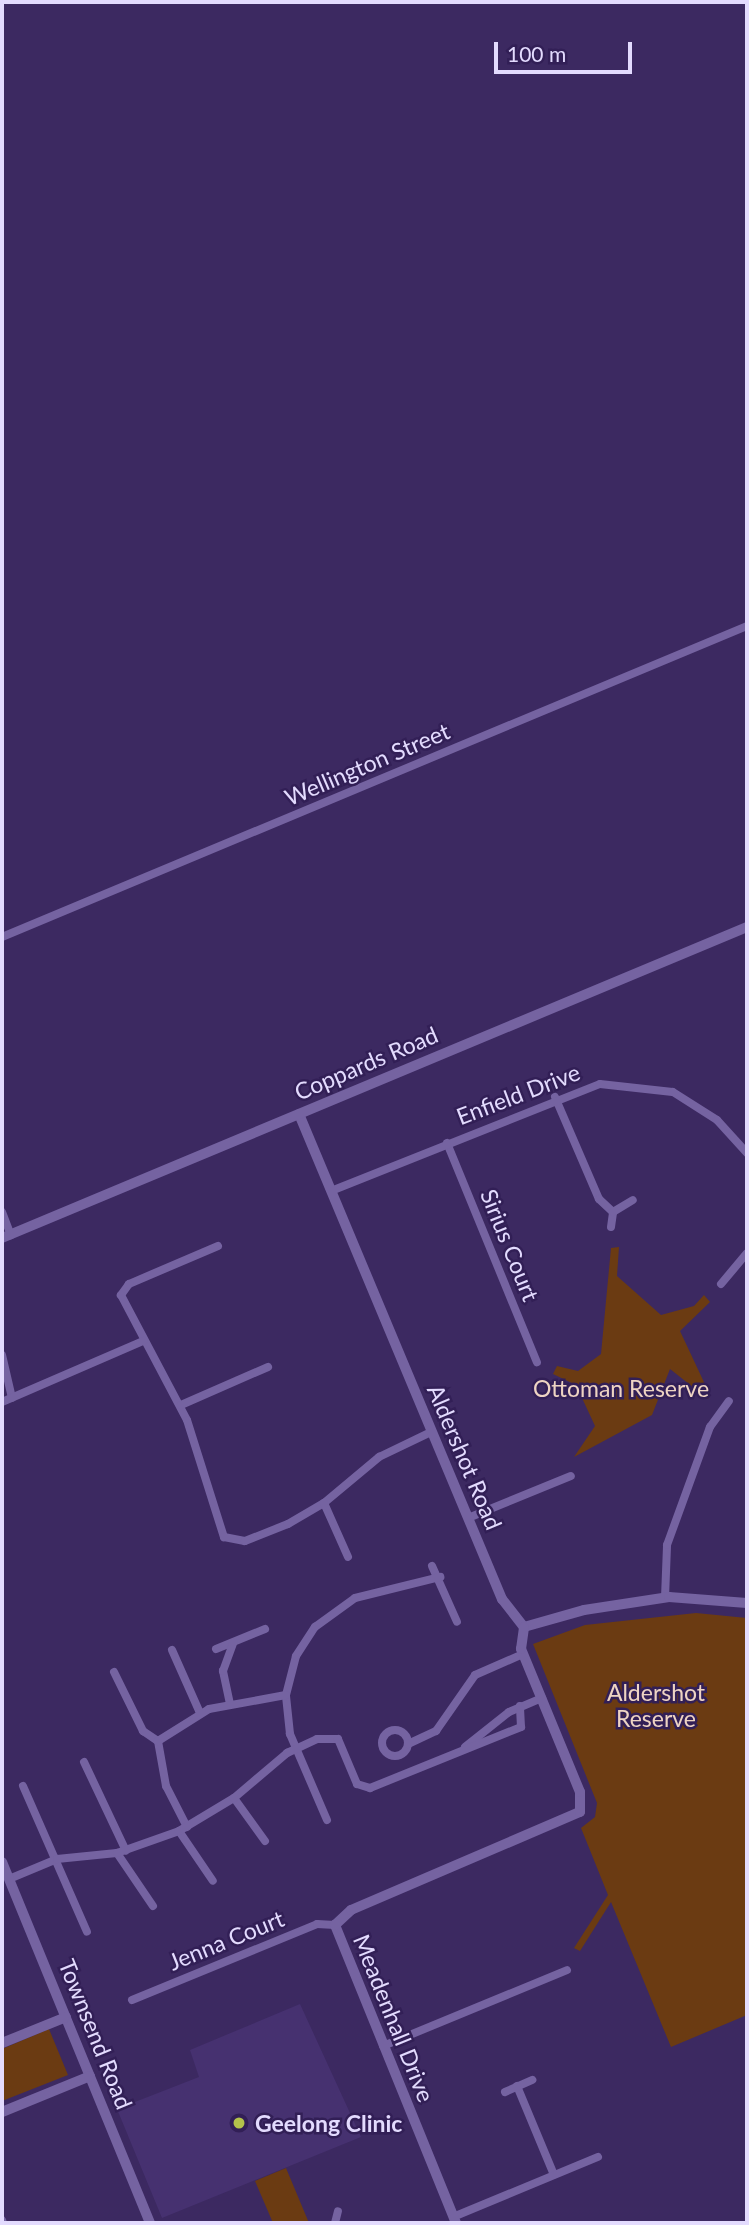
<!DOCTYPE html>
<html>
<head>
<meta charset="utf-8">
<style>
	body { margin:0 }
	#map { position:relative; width:749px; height:2225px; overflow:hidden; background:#3c2961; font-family:Lato,sans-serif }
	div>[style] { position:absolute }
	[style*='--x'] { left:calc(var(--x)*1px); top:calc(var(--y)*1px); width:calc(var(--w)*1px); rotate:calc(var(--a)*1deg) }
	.built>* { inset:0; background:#463170 }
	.green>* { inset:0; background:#6b3b12 }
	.street>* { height:8px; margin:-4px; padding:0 4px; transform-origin:4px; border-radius:4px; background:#7563a1 }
	.street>.ring { margin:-4px; padding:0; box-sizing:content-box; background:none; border:8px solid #7563a1; border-radius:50% }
	.secondary>* { height:10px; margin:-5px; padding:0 5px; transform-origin:5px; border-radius:5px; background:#7563a1 }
	.dots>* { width:19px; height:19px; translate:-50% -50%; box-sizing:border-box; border:4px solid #321f56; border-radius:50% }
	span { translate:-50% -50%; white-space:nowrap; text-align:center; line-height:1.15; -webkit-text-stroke:5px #321f56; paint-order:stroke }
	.street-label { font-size:23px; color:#e3dbfe }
	.park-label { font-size:23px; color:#eed4c3 }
	.poi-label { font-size:23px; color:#e3dbfe; font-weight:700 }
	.left { translate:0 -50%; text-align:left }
	.frame { position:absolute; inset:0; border:4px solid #e3dbfe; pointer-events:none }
	.scale { position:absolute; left:494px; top:42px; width:138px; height:32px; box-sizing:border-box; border:4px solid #e3dbfe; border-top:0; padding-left:9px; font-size:21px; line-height:24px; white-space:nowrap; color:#e3dbfe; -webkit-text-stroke:5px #321f56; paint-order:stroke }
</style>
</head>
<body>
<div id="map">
	<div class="built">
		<i style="clip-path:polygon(300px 2004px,361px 2137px,162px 2218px,117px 2109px,199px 2077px,190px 2050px)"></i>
	</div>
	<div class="green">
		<i style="clip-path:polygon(619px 1247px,617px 1276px,661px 1315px,694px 1306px,704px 1295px,710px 1302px,680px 1331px,710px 1395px,708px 1399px,670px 1369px,652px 1415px,574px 1457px,595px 1426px,576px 1385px,553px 1374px,557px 1366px,578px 1371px,601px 1354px,611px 1248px)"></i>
		<i style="clip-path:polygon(696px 1613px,747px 1618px,747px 2015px,671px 2047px,611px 1902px,580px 1951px,574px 1948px,608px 1895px,581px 1828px,595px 1817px,597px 1803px,533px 1644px,585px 1625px)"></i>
		<i style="clip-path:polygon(49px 2029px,68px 2075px,2px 2101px,2px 2049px)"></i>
		<i style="clip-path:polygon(286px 2168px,309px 2223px,273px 2223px,255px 2181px)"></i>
	</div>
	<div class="street">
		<i style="--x:2;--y:937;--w:807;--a:-22.66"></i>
		<i style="--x:555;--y:1097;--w:111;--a:66.7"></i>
		<i style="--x:599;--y:1199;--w:19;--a:43"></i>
		<i style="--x:447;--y:1143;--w:237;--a:67.7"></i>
		<i style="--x:331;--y:1191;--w:289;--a:-21.7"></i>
		<i style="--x:600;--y:1084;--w:73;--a:6.3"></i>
		<i style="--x:673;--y:1092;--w:52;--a:32.5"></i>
		<i style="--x:717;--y:1120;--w:45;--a:47.7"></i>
		<i style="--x:2;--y:1212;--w:25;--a:69"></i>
		<i style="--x:611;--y:1227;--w:15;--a:-82"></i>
		<i style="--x:613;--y:1212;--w:23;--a:-31"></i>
		<i style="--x:218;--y:1246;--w:97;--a:156.9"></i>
		<i style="--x:129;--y:1284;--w:14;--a:126"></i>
		<i style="--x:121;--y:1295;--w:141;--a:62.2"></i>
		<i style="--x:187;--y:1420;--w:123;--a:72.5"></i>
		<i style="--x:224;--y:1537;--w:21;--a:11"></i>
		<i style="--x:245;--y:1541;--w:46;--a:-21.6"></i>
		<i style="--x:288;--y:1524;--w:42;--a:-30.3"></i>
		<i style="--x:324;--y:1503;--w:72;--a:-39.9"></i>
		<i style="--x:379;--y:1457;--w:58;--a:-25.7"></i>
		<i style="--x:721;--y:1284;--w:40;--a:-50"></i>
		<i style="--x:2;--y:1355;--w:44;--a:76.9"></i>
		<i style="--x:2;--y:1402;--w:154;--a:-23.4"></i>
		<i style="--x:181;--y:1405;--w:95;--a:-23.6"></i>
		<i style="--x:324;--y:1503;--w:59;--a:66"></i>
		<i style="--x:468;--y:1518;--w:111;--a:-22.2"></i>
		<i style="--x:432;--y:1566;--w:61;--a:65.9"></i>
		<i style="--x:665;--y:1598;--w:53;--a:-87.8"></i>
		<i style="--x:667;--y:1545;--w:126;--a:-70"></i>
		<i style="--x:710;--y:1427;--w:32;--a:-54"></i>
		<i style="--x:216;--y:1649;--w:53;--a:-22.2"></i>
		<i style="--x:172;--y:1650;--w:69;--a:66"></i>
		<i style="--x:114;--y:1672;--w:66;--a:63.8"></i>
		<i style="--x:143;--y:1731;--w:18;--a:34"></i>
		<i style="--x:230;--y:1704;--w:34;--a:-102"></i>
		<i style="--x:223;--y:1671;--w:30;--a:-70"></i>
		<i class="ring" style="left:382px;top:1730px;width:18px;height:18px"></i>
		<i style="--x:408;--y:1744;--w:31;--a:-25"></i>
		<i style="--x:436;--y:1731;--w:68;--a:-55.1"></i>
		<i style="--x:475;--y:1675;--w:52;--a:-23.6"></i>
		<i style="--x:465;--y:1747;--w:56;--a:-38.5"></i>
		<i style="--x:509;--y:1712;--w:36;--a:-23"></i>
		<i style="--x:84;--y:1762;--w:98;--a:64.7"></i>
		<i style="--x:23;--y:1786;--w:159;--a:66.3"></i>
		<i style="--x:234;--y:1798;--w:53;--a:54.2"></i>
		<i style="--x:327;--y:1820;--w:94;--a:-113.3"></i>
		<i style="--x:290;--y:1734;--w:39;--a:-96"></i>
		<i style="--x:286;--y:1695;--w:40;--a:-75.6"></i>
		<i style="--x:296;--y:1656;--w:35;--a:-57"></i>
		<i style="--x:315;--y:1627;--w:49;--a:-35.9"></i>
		<i style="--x:355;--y:1598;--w:88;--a:-13.9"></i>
		<i style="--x:187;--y:1827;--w:46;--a:-117.1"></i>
		<i style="--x:166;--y:1786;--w:46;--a:-100.1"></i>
		<i style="--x:158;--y:1741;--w:60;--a:-32.1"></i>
		<i style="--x:209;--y:1709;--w:78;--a:-10.3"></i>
		<i style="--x:179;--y:1831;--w:60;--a:55.8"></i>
		<i style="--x:117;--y:1853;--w:64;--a:55.8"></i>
		<i style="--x:9;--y:1879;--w:52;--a:-22.6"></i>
		<i style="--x:57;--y:1859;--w:60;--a:-5.7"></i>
		<i style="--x:117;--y:1853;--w:66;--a:-19.5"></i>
		<i style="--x:179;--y:1831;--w:64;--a:-31"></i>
		<i style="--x:234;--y:1798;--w:70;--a:-40.3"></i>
		<i style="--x:287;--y:1753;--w:33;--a:-25"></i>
		<i style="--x:317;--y:1739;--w:21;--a:0"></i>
		<i style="--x:338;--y:1739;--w:49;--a:67.1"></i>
		<i style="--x:357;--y:1784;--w:14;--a:17"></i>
		<i style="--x:370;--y:1788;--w:163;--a:-22"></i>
		<i style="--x:521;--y:1727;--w:21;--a:-93"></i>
		<i style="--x:132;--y:2000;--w:200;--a:-22.3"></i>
		<i style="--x:317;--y:1924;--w:18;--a:3"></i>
		<i style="--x:383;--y:2046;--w:199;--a:-22.4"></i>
		<i style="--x:517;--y:2086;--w:96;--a:67.4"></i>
		<i style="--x:505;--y:2092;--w:30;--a:-24"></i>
		<i style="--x:453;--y:2217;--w:157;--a:-22.5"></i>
		<i style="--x:2;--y:2220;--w:3;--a:72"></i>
		<i style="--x:335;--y:2223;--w:12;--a:-76"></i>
	</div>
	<div class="secondary">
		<i style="--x:299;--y:1114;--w:526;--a:67.29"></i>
		<i style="--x:502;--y:1599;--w:36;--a:52"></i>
		<i style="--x:2;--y:1238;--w:807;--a:-22.66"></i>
		<i style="--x:524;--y:1627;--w:62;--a:-15.8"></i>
		<i style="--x:584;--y:1610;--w:86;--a:-8.7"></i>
		<i style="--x:669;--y:1597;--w:78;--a:4.4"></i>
		<i style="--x:2;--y:1862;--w:390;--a:67.7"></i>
		<i style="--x:2;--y:2043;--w:69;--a:-22.1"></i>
		<i style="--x:2;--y:2112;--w:95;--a:-22.2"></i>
		<i style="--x:456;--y:2223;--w:322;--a:-112.1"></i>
		<i style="--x:335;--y:1925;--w:22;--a:-43"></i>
		<i style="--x:351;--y:1910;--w:249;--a:-23.2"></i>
		<i style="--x:580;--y:1812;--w:20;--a:-90"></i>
		<i style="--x:580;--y:1792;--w:155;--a:-112.4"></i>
		<i style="--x:521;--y:1649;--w:22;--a:-82"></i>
	</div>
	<div class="dots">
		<i style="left:239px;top:2123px;background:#b3c24b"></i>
	</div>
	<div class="street-label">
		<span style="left:367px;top:764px;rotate:-23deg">Wellington Street</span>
		<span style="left:366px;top:1063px;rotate:-23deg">Coppards Road</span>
		<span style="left:518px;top:1094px;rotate:-21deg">Enfield Drive</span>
		<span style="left:510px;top:1245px;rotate:68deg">Sirius Court</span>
		<span style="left:465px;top:1457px;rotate:67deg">Aldershot Road</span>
		<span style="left:226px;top:1940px;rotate:-22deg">Jenna Court</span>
		<span style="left:394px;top:2018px;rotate:68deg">Meadenhall Drive</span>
		<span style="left:96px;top:2034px;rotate:68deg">Townsend Road</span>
	</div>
	<div class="park-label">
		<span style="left:621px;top:1388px">Ottoman Reserve</span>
		<span style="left:656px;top:1705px">Aldershot<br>Reserve</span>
	</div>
	<div class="poi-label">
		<span class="left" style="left:255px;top:2123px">Geelong Clinic</span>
	</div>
	<div class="frame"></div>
	<div class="scale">100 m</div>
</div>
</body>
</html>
